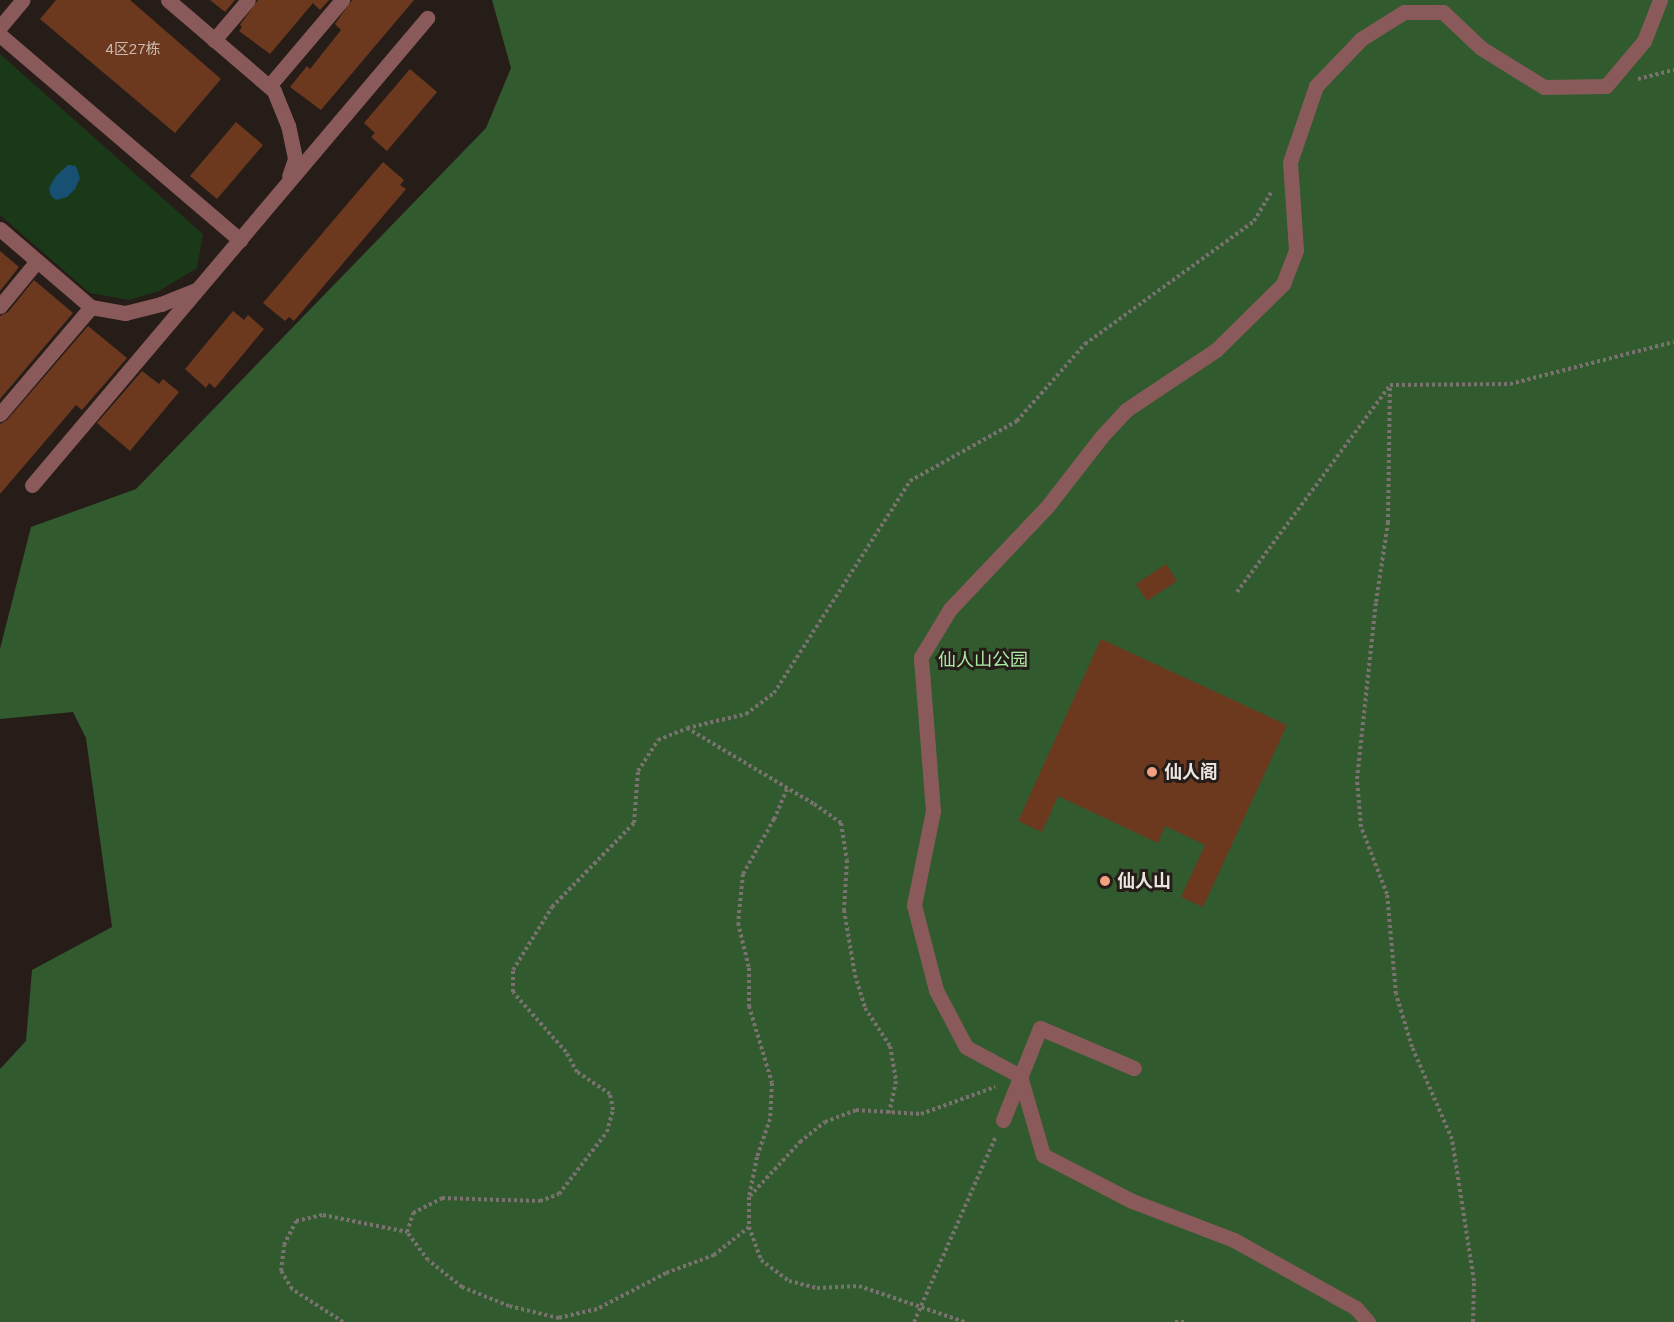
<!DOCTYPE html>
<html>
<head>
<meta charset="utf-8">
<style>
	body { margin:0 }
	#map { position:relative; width:1674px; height:1322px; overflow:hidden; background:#261d19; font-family:Arial,"Noto Sans SC",sans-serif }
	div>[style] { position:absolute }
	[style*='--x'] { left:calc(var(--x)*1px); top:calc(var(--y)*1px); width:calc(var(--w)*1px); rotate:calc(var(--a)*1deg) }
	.green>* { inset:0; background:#1a3918 }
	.forest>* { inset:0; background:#325a2f }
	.water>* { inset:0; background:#185073 }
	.building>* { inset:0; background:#6c391f }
	.path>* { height:4px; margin-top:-2px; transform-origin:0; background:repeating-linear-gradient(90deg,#7a726f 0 3px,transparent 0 6px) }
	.minor>* { height:15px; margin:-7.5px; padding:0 7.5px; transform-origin:7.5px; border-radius:7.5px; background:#8a5a5b }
	.dots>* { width:16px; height:16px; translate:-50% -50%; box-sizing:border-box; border:3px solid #261d19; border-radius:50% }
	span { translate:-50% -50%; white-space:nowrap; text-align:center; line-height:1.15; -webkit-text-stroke:6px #261d19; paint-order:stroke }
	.number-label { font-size:15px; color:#cbbab1 }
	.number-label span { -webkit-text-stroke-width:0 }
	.park-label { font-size:18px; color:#abeaa5 }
	.poi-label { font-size:18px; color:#ebe5e2; font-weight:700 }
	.left { translate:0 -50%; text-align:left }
</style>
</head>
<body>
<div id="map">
	<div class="green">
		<i style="clip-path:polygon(0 54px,203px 234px,197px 268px,159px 291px,129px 300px,90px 293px,0 215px)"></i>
	</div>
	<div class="forest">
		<i style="clip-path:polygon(492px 0,1674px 0,1674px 1322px,0 1322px,0 1069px,26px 1041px,32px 970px,112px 927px,86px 738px,73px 712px,0 719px,0 649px,31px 527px,136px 489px,486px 128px,511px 68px)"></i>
	</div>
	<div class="water">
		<i style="clip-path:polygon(68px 165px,76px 166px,80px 178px,75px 189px,67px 197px,56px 200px,51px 196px,49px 188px,56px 176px)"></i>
	</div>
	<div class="building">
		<i style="clip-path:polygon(56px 0,130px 0,221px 79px,175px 133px,40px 19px)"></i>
		<i style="clip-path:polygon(210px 0,235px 0,225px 12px)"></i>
		<i style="clip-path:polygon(258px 0,329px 0,320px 10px,313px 3px,270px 54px,239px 31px,242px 27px,240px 25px)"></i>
		<i style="clip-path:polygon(352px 0,414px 0,321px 110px,290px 87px,307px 66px,310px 69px,341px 30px,335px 24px)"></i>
		<i style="clip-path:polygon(410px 69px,437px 92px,387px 151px,371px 137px,375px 133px,364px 123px)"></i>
		<i style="clip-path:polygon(236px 122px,263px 145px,217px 199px,190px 176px)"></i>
		<i style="clip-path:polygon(383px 162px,404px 180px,400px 185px,406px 189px,294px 321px,289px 317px,285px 321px,263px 303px)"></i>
		<i style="clip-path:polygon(0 251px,19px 267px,0 291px)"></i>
		<i style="clip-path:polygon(34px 280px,73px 313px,0 399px,0 316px,8px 312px)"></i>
		<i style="clip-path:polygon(233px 311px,244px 320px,248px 315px,264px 329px,215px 388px,209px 383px,206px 388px,185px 369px)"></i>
		<i style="clip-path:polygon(88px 326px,127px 358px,82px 410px,76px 405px,0 494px,0 424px,7px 420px)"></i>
		<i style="clip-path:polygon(142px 371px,159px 384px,163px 379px,179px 392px,130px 451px,97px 423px)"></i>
		<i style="clip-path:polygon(1166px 564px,1177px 581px,1147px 601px,1136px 584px)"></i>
		<i style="clip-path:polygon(1101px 639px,1287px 725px,1203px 907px,1181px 897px,1205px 845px,1165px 826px,1158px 843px,1058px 796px,1042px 832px,1018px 821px)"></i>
	</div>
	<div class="path">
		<i style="--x:1638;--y:79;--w:37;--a:-14"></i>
		<i style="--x:1237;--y:592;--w:257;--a:-53.5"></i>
		<i style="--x:687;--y:728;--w:148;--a:30.9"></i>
		<i style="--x:814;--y:804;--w:33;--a:35"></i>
		<i style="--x:841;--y:823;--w:37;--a:81"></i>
		<i style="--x:847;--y:860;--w:50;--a:93.4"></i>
		<i style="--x:844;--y:910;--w:66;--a:80.4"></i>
		<i style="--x:855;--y:975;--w:34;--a:73"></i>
		<i style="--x:865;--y:1008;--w:45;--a:56.7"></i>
		<i style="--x:890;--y:1046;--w:36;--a:80"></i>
		<i style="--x:896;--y:1081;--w:33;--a:102"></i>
		<i style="--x:787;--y:789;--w:33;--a:113"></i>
		<i style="--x:774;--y:819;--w:63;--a:119.4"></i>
		<i style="--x:743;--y:874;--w:49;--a:95.8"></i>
		<i style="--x:738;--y:923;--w:46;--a:76.3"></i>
		<i style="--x:749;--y:968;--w:38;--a:90"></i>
		<i style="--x:749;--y:1006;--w:80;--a:73.4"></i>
		<i style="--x:772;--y:1083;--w:36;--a:93"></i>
		<i style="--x:770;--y:1119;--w:40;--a:108.9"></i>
		<i style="--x:757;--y:1157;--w:41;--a:101.3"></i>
		<i style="--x:749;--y:1197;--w:30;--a:90"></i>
		<i style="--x:749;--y:1227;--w:35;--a:70"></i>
		<i style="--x:761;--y:1260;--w:35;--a:37"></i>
		<i style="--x:789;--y:1281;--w:29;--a:14"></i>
		<i style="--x:817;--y:1288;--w:42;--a:-2.7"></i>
		<i style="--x:859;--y:1286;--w:112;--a:18.8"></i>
		<i style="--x:750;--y:1196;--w:74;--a:-47.2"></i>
		<i style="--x:800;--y:1142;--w:32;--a:-39"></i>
		<i style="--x:825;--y:1122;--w:33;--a:-21"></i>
		<i style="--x:856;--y:1110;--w:65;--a:3.5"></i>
		<i style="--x:921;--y:1114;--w:79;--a:-20"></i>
		<i style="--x:749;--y:1227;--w:45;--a:141.3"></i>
		<i style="--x:714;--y:1255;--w:51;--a:159.4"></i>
		<i style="--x:666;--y:1273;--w:78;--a:152.4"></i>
		<i style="--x:597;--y:1309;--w:39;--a:167"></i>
		<i style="--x:559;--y:1318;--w:51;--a:-166.5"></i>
		<i style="--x:509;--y:1306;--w:51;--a:-158"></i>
		<i style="--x:462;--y:1287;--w:43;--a:-141.5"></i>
		<i style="--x:428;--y:1260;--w:35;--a:-127"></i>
		<i style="--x:407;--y:1232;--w:20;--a:-72"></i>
		<i style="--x:413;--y:1213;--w:33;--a:-27"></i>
		<i style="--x:442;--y:1198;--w:98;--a:1.8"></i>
		<i style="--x:540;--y:1201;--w:20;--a:-20"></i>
		<i style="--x:559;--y:1194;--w:78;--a:-52.3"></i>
		<i style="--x:607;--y:1132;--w:23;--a:-75"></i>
		<i style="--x:613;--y:1110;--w:16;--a:-101"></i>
		<i style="--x:610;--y:1094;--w:40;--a:-146"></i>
		<i style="--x:577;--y:1072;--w:23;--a:-119"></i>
		<i style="--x:566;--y:1052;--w:80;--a:-131.5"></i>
		<i style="--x:513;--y:992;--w:22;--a:-90"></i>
		<i style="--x:513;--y:970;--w:74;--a:-58.2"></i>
		<i style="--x:552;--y:907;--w:117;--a:-45.7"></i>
		<i style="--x:634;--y:823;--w:52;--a:-85.6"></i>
		<i style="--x:638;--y:771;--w:37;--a:-57"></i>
		<i style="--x:658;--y:740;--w:31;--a:-22"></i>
		<i style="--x:687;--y:728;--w:61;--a:-13.3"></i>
		<i style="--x:746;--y:714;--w:35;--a:-37"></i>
		<i style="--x:774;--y:693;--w:252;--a:-57.3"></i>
		<i style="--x:910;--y:481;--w:123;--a:-29.3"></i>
		<i style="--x:1017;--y:421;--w:103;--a:-48.6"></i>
		<i style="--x:1085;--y:344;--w:209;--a:-36"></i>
		<i style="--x:1254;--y:221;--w:33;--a:-59"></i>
		<i style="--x:343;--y:1322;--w:61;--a:-147.1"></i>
		<i style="--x:292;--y:1289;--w:21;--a:-121"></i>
		<i style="--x:281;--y:1271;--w:26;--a:-83"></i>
		<i style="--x:284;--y:1245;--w:27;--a:-63"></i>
		<i style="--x:296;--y:1221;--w:28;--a:-13"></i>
		<i style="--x:323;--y:1215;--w:86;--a:11.4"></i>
		<i style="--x:914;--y:1322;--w:203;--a:-66.2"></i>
		<i style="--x:1175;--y:1322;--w:12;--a:0"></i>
		<i style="--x:1473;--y:1322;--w:41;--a:-88.6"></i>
		<i style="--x:1474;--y:1281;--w:144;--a:-98.8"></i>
		<i style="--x:1452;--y:1139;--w:100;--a:-113.5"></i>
		<i style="--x:1412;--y:1047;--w:55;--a:-106.8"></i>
		<i style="--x:1396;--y:994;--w:100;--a:-95.1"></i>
		<i style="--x:1387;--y:894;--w:72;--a:-111.2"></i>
		<i style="--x:1361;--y:827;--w:48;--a:-94.8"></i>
		<i style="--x:1357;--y:779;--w:178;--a:-83.9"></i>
		<i style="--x:1376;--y:602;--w:80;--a:-81.4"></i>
		<i style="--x:1388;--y:523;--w:138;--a:-89.2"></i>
		<i style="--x:1390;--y:385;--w:120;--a:-0.5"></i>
		<i style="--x:1510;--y:384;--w:169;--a:-14.4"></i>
	</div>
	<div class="minor">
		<i style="--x:168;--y:0;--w:140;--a:40.6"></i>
		<i style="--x:274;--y:91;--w:37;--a:68"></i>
		<i style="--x:288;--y:125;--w:35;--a:78"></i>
		<i style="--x:295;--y:159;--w:18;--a:109"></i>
		<i style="--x:0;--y:27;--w:35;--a:-50"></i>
		<i style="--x:0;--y:35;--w:316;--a:40.5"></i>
		<i style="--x:214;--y:40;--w:52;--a:-49.6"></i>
		<i style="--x:269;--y:86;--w:113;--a:-49.7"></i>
		<i style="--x:0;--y:229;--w:120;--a:40.6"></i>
		<i style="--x:91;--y:307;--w:35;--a:10"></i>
		<i style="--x:125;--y:313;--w:37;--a:-14"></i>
		<i style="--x:161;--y:304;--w:37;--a:-22"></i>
		<i style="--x:0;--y:306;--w:58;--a:-50.6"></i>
		<i style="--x:0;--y:414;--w:140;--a:-49.6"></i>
		<i style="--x:32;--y:485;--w:612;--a:-49.77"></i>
		<i style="--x:1003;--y:1120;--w:99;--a:-68.1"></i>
		<i style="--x:1040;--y:1028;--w:102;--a:23.1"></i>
		<i style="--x:1368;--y:1322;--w:18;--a:-131"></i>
		<i style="--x:1356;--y:1308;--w:140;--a:-150.9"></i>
		<i style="--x:1234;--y:1240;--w:109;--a:-159.1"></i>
		<i style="--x:1132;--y:1201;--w:100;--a:-152.7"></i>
		<i style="--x:1043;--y:1155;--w:82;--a:-106.2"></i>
		<i style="--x:1020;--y:1076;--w:61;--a:-151.8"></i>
		<i style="--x:966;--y:1047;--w:64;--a:-117.8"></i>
		<i style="--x:936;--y:990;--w:88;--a:-104.5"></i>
		<i style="--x:914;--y:905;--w:96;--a:-78.6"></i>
		<i style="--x:933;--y:811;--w:154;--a:-94.5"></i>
		<i style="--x:921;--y:657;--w:56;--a:-58.9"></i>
		<i style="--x:950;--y:609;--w:139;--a:-46.5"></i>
		<i style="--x:1046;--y:508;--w:91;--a:-52.1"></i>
		<i style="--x:1102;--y:436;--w:35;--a:-47"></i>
		<i style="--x:1126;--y:410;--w:108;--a:-33.7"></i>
		<i style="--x:1216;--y:350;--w:94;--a:-44.6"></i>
		<i style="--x:1283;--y:284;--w:36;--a:-69"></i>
		<i style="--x:1296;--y:250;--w:88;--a:-93.9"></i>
		<i style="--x:1290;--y:162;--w:80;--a:-71.1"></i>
		<i style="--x:1316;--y:86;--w:65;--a:-46.2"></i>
		<i style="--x:1361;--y:39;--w:51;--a:-32.1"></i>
		<i style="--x:1404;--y:12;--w:39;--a:0"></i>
		<i style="--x:1443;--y:12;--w:52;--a:43.5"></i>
		<i style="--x:1481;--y:48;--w:74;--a:31.8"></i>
		<i style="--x:1544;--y:87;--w:62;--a:-0.9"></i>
		<i style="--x:1606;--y:86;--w:59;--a:-49.8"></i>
		<i style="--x:1644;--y:41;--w:44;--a:-68.7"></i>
	</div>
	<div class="dots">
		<i style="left:1152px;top:772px;background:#f2a081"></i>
		<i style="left:1105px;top:881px;background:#f2a081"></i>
	</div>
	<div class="number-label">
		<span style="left:133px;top:49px">4区27栋</span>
	</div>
	<div class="park-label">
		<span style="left:983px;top:660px">仙人山公园</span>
	</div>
	<div class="poi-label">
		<span class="left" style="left:1164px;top:772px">仙人阁</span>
		<span class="left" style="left:1117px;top:881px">仙人山</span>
	</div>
</div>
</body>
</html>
